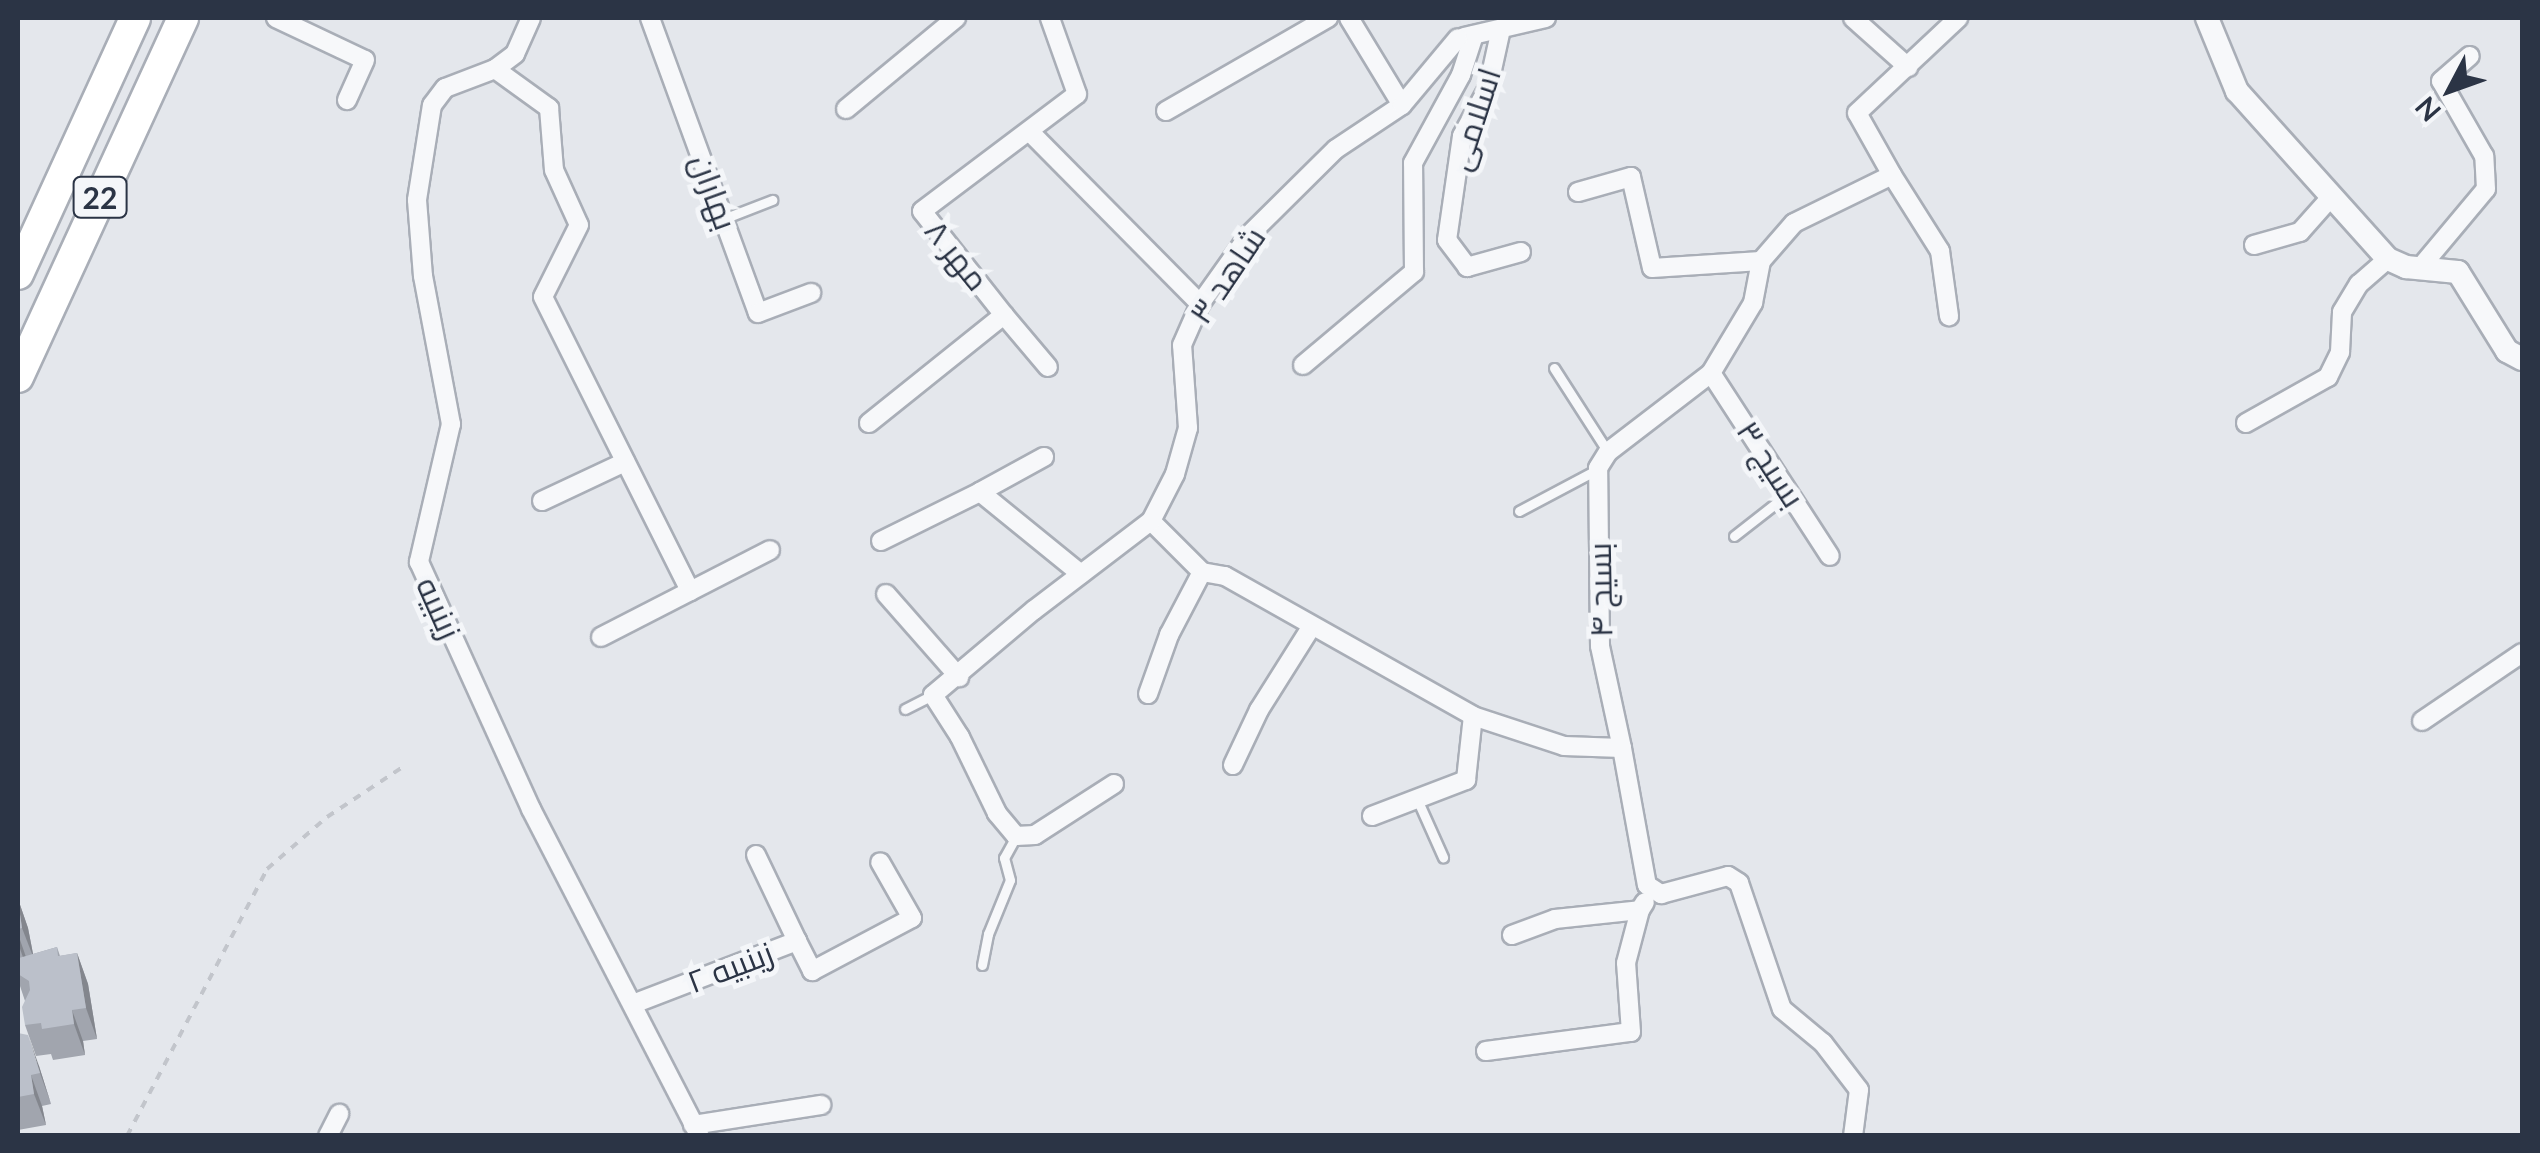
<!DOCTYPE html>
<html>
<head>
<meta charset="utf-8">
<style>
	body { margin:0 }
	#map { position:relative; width:2540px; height:1153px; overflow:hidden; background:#e4e7ec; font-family:Lato,Cairo,sans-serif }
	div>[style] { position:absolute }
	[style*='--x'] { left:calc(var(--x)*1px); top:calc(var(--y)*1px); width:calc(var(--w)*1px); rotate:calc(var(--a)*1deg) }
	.path>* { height:4px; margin-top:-2px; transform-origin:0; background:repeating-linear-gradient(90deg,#c2c5cb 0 8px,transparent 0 16px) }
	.roads { filter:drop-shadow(2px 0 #a9aeb7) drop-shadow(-2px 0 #a9aeb7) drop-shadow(0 2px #a9aeb7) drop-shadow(0 -2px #a9aeb7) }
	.service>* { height:9px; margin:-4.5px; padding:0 4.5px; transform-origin:4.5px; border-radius:4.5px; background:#f7f8fa }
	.minor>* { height:18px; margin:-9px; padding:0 9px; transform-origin:9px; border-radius:9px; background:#f7f8fa }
	.tertiary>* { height:22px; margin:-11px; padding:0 11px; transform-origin:11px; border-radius:11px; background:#f7f8fa }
	.primary>* { height:30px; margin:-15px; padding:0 15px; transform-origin:15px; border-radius:15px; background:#fff }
	.wall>* { inset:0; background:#a1a5ae }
	.shaded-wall>* { inset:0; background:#83868d }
	.building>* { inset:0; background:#bbc0ca }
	span { translate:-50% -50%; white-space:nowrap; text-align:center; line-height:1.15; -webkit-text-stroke:10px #f4f6f9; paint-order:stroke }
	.shield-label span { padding:2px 8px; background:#f4f6f9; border:2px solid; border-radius:8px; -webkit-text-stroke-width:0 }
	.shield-label { font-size:30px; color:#2b3445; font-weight:700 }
	.street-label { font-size:32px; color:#2b3445 }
	.frame { position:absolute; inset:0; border:20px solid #2b3445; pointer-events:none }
	.north { position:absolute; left:2400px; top:40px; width:100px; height:100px; -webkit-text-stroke:8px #f4f6f9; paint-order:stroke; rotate:229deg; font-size:28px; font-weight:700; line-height:40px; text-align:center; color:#2b3445 }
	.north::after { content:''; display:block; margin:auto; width:35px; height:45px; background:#2b3445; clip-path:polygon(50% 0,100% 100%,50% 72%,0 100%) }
</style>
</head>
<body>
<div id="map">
	<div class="path">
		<i style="--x:127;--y:1136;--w:301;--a:-62.3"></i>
		<i style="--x:267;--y:869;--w:79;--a:-40.9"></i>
		<i style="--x:327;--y:817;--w:95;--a:-33.4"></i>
	</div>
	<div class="roads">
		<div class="service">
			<i style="--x:723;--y:219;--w:53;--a:-21.2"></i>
			<i style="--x:1554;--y:368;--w:100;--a:57.3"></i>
			<i style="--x:1519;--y:511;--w:87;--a:-28"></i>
			<i style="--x:1734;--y:536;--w:70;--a:-38"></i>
			<i style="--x:905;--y:709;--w:31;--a:-27"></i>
			<i style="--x:1417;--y:799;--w:64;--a:65.9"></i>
			<i style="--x:982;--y:965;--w:32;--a:-79"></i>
			<i style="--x:988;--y:934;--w:58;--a:-67.8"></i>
			<i style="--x:1010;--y:880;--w:23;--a:-105"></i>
			<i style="--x:1004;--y:858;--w:25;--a:-61"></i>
		</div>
		<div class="minor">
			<i style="--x:276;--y:18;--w:98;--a:25.3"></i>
			<i style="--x:365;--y:60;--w:44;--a:114.2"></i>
			<i style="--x:531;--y:18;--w:39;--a:114"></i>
			<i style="--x:515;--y:54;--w:25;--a:143"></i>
			<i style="--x:495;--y:69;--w:53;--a:159.2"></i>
			<i style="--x:445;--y:88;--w:21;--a:127"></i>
			<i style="--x:432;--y:105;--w:96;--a:99"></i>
			<i style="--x:417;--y:200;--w:76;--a:85.5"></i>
			<i style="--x:423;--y:276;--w:151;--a:79.3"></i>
			<i style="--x:451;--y:424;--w:142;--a:103.1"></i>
			<i style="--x:419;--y:562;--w:271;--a:65.6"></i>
			<i style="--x:531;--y:809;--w:368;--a:62.7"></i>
			<i style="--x:650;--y:18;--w:314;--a:69.9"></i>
			<i style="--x:758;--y:313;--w:57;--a:-20.7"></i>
			<i style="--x:1349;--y:18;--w:102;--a:58.7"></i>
			<i style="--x:1853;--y:18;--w:74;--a:41.7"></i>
			<i style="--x:1501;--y:29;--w:60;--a:102.4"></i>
			<i style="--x:1488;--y:88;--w:55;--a:118.4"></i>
			<i style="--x:1462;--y:136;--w:105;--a:98.2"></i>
			<i style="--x:1447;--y:240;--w:34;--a:53"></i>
			<i style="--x:1467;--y:267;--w:56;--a:-15.5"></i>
			<i style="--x:1464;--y:37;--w:84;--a:-13"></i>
			<i style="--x:495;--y:69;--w:67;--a:35.8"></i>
			<i style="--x:549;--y:108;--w:62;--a:85.4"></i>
			<i style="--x:554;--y:170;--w:60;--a:65.6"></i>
			<i style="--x:579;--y:225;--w:80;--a:116.6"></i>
			<i style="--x:543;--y:297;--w:329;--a:63.4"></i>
			<i style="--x:846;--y:109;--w:143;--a:-39.6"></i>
			<i style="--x:1166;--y:111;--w:187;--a:-29.9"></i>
			<i style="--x:1030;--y:132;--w:242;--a:45.3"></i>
			<i style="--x:1892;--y:175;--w:90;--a:57.7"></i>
			<i style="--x:1940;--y:251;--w:66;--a:82.1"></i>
			<i style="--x:1578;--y:192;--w:55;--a:-15.8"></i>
			<i style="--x:1631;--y:177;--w:93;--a:77"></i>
			<i style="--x:1652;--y:268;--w:109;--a:-3.7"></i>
			<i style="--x:2254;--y:245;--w:48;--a:-15.8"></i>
			<i style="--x:2300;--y:232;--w:48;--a:-48.4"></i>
			<i style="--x:2419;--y:269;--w:104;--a:-50.1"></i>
			<i style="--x:2486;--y:189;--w:33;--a:-93"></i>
			<i style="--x:2484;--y:156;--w:86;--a:-119.8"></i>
			<i style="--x:2441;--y:81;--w:38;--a:-41"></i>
			<i style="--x:1004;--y:315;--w:68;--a:49.8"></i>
			<i style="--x:1303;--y:365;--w:145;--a:-40"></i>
			<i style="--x:1414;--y:272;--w:109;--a:-90.5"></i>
			<i style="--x:1413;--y:163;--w:100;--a:-61.4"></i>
			<i style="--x:1461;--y:75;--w:42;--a:-72"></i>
			<i style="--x:1711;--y:373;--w:218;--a:57"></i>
			<i style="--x:869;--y:423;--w:173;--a:-38.7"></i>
			<i style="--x:1004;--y:315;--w:132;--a:-128.3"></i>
			<i style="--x:922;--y:211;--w:194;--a:-37"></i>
			<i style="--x:1077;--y:94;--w:81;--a:-109.6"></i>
			<i style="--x:2246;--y:423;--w:94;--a:-29.3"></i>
			<i style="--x:2328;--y:377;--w:28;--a:-64"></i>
			<i style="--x:2340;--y:352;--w:40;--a:-87.1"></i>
			<i style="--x:2342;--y:312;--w:33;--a:-59"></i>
			<i style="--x:2359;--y:284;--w:38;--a:-41"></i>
			<i style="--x:980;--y:492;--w:73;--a:-28.7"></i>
			<i style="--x:542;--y:501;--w:92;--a:-25.2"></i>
			<i style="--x:1151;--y:521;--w:72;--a:45"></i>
			<i style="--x:1202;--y:572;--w:23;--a:10"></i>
			<i style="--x:1225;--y:576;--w:285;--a:29.4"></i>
			<i style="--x:1473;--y:716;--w:96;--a:18.2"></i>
			<i style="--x:1564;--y:746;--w:58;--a:2"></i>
			<i style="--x:1622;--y:748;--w:104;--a:-102.2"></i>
			<i style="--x:1600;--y:646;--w:178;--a:-90.6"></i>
			<i style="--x:1598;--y:468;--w:19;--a:-58"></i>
			<i style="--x:1608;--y:452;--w:130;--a:-37.5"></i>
			<i style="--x:1711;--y:373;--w:82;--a:-59"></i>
			<i style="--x:1753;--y:303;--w:43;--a:-79.2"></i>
			<i style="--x:1761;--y:261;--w:50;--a:-49"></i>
			<i style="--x:1794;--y:223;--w:109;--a:-26.1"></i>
			<i style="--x:1892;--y:175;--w:71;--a:-119.4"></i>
			<i style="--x:1857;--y:113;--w:139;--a:-43.2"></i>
			<i style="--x:881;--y:541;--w:110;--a:-26.3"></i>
			<i style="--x:980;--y:492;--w:130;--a:39.1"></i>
			<i style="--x:886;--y:594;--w:111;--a:48.7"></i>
			<i style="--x:601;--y:637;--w:190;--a:-27.2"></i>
			<i style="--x:1148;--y:694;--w:63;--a:-70.4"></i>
			<i style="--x:1169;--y:635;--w:71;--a:-62.4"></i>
			<i style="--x:2422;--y:721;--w:121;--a:-34.2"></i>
			<i style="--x:1622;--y:748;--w:139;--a:79.7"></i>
			<i style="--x:1647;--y:885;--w:17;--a:33"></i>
			<i style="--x:1661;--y:894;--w:69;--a:-15"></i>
			<i style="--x:1728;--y:876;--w:13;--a:32"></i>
			<i style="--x:1739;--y:883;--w:133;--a:71.2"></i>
			<i style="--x:1782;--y:1009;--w:53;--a:39.7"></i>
			<i style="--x:1823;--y:1043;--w:59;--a:52.5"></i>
			<i style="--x:1859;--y:1090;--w:46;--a:97.4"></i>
			<i style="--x:1233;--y:765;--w:61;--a:-64.7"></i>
			<i style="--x:1259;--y:710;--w:99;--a:-57.8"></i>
			<i style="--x:1114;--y:784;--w:94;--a:147.2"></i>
			<i style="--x:1035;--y:835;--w:19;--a:177"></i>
			<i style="--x:1016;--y:836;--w:30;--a:-130"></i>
			<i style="--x:997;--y:813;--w:85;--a:-116"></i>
			<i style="--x:960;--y:737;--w:50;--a:-122.7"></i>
			<i style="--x:933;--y:695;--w:132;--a:-40.1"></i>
			<i style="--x:1034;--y:610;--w:147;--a:-37.3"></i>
			<i style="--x:1151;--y:521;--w:53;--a:-62.9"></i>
			<i style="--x:1175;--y:474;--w:48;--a:-74.2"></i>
			<i style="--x:1188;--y:428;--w:83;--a:-94.1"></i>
			<i style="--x:1182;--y:345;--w:45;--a:-66.3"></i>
			<i style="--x:1200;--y:304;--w:85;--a:-54.6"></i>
			<i style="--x:1249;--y:235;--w:122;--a:-44.7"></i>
			<i style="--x:1336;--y:149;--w:79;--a:-33.7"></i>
			<i style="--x:1402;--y:105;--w:87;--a:-50.1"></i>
			<i style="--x:1372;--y:816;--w:101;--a:-21"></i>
			<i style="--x:1466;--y:780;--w:64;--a:-83.8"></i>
			<i style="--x:756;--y:855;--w:95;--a:64.5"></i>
			<i style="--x:1512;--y:935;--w:46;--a:-20.4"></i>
			<i style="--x:1555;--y:919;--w:85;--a:-6"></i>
			<i style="--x:1640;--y:910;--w:9;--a:-58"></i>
			<i style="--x:633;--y:1004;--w:176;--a:-21"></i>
			<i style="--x:797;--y:941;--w:34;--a:63"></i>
			<i style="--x:812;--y:971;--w:113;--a:-27.9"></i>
			<i style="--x:912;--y:918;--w:64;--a:-119.7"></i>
			<i style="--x:1486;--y:1051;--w:146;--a:-7.5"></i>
			<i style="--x:1631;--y:1032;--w:69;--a:-94.1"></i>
			<i style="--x:1626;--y:963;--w:55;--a:-75.2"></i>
			<i style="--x:693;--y:1125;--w:130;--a:-8.9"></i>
			<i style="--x:328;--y:1136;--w:25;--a:-63"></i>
		</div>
		<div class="tertiary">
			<i style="--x:2207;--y:18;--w:79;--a:67.7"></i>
			<i style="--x:2237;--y:91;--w:226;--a:48.1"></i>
			<i style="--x:2388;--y:259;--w:20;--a:24"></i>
			<i style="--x:2406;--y:267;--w:52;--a:5.5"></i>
			<i style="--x:2458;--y:272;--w:93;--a:58.2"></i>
			<i style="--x:2507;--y:351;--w:17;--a:28"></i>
		</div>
		<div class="primary">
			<i style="--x:18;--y:274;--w:281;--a:-65.4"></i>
			<i style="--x:18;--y:377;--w:395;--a:-65.3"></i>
		</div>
	</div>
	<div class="wall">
		<i style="clip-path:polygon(18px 899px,28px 928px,33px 954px,57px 947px,60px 956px,77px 953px,88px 984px,97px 1039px,83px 1041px,85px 1055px,53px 1060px,51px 1054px,36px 1056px,25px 1025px,25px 1001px,18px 980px)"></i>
		<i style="clip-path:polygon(18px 1033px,39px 1066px,51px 1104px,42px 1106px,46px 1125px,18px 1130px)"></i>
	</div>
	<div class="shaded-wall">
		<i style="clip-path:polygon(18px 899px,28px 928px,34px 959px,22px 928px)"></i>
		<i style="clip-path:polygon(18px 934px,27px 960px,30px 977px,19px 946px)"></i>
		<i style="clip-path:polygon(77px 953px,88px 984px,97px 1039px,86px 1008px)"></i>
		<i style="clip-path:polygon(72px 1010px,83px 1041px,85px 1055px,74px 1024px)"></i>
		<i style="clip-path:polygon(28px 1035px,39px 1066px,51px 1104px,40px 1073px)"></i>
		<i style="clip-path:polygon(31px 1075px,42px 1106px,46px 1125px,34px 1094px)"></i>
	</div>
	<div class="building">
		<i style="clip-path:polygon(18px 901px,22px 928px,18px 929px)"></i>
		<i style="clip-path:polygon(57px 947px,58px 956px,77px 953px,86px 1008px,72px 1010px,74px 1024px,42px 1029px,41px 1023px,25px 1025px,22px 1007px,30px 990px,29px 981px,18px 974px,19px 958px)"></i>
		<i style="clip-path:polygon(18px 1033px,28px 1035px,40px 1073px,31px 1075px,34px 1094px,18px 1097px)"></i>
	</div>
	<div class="shield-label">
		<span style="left:100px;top:197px">22</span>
	</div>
	<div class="street-label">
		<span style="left:1474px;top:119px;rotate:-72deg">اسلامی</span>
		<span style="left:714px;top:192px;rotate:70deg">بهاران</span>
		<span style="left:957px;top:255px;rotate:51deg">مهر ۸</span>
		<span style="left:1227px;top:275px;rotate:-56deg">شاهد ۳</span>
		<span style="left:1771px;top:464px;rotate:57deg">بسیج ۳</span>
		<span style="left:1600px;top:590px;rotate:-91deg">بسیج ۴</span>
		<span style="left:439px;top:608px;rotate:66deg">زینبیه</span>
		<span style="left:730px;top:967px;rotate:-21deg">زینبیه ۲</span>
	</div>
	<div class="frame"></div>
	<div class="north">N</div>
</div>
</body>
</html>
